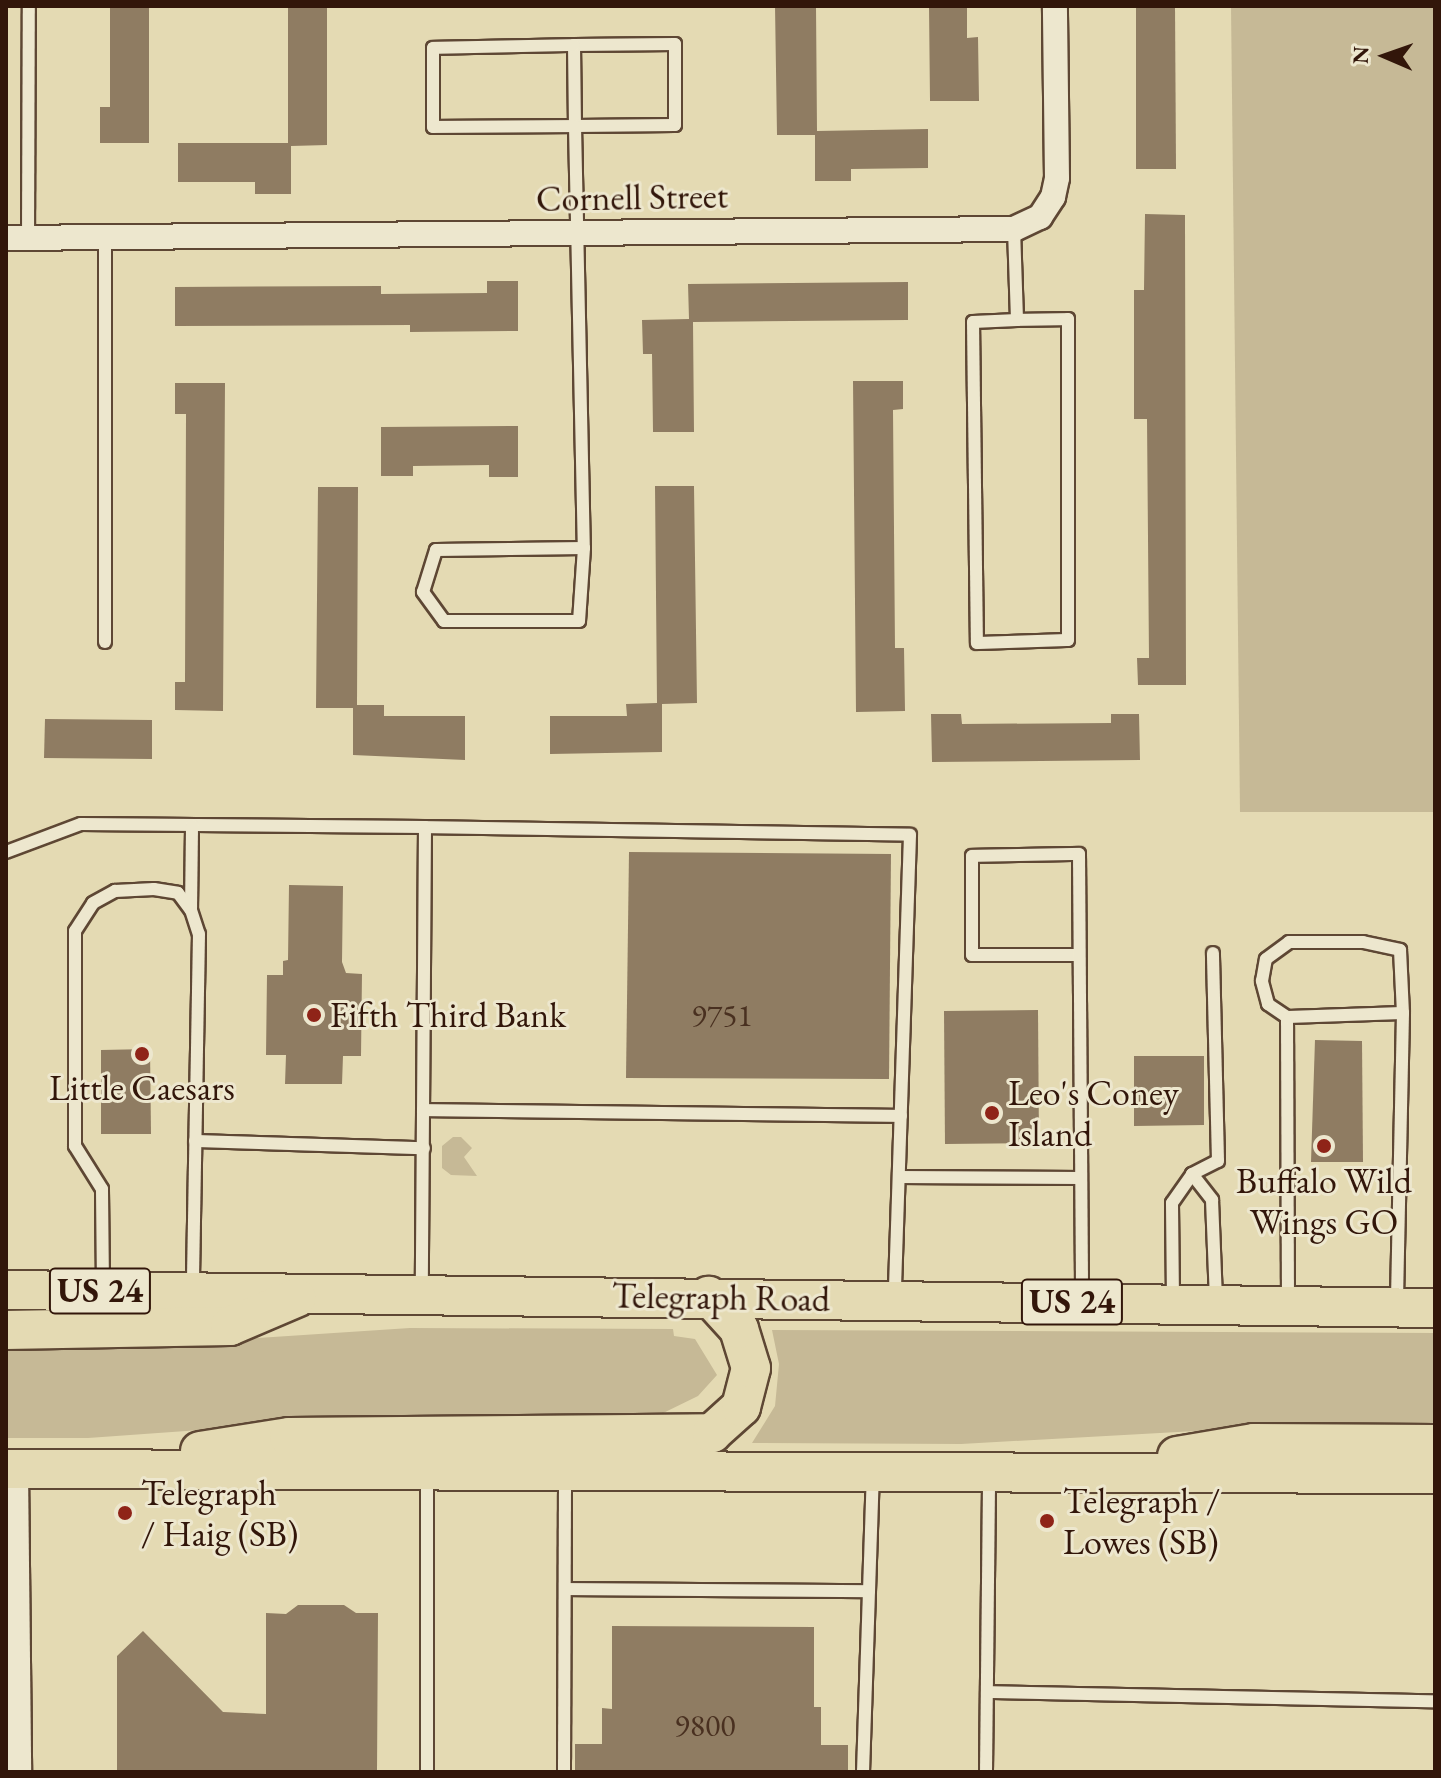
<!DOCTYPE html>
<html>
<head>
<meta charset="utf-8">
<style>
	body { margin:0 }
	#map { position:relative; width:1441px; height:1778px; overflow:hidden; background:#e4dab3; font-family:"EB Garamond",serif }
	div>[style] { position:absolute }
	[style*='--x'] { left:calc(var(--x)*1px); top:calc(var(--y)*1px); width:calc(var(--w)*1px); rotate:calc(var(--a)*1deg) }
	.green>* { inset:0; background:#c6b996 }
	.building>* { inset:0; background:#8f7c62 }
	.roads { filter:drop-shadow(2px 0 #5e4734) drop-shadow(-2px 0 #5e4734) drop-shadow(0 2px #5e4734) drop-shadow(0 -2px #5e4734) }
	.lane>* { height:12px; margin:-6px; padding:0 6px; transform-origin:6px; border-radius:6px; background:#ede7ce }
	.street>* { height:24px; margin:-12px; padding:0 12px; transform-origin:12px; border-radius:12px; background:#ede7ce }
	.primary>* { height:38px; margin:-19px; padding:0 19px; transform-origin:19px; border-radius:19px; background:#e4dab3 }
	.dots>* { width:22px; height:22px; translate:-50% -50%; box-sizing:border-box; border:4px solid #ede7ce; border-radius:50% }
	span { translate:-50% -50%; white-space:nowrap; text-align:center; line-height:1.15; -webkit-text-stroke:6px #ede7ce; paint-order:stroke }
	.number-label { font-size:32px; color:#493020 }
	.number-label span { -webkit-text-stroke-width:0 }
	.shield-label span { padding:2px 6px; background:#ede7ce; border:2px solid; border-radius:6px; -webkit-text-stroke-width:0 }
	.shield-label { font-size:34px; color:#32160a; font-weight:700 }
	.street-label { font-size:36px; color:#32160a }
	.poi-label { font-size:36px; color:#32160a }
	.left { translate:0 -50%; text-align:left }
	.frame { position:absolute; inset:0; border:8px solid #32160a; pointer-events:none }
	.north { position:absolute; left:1345px; top:16px; width:80px; height:80px; -webkit-text-stroke:6px #ede7ce; paint-order:stroke; rotate:272deg; font-size:22px; font-weight:700; line-height:32px; text-align:center; color:#32160a }
	.north::after { content:''; display:block; margin:auto; width:28px; height:36px; background:#32160a; clip-path:polygon(50% 0,100% 100%,50% 72%,0 100%) }
</style>
</head>
<body>
<div id="map">
	<div class="green">
		<i style="clip-path:polygon(1231px 6px,1435px 6px,1435px 812px,1240px 812px)"></i>
		<i style="clip-path:polygon(453px 1137px,461px 1137px,472px 1148px,464px 1157px,477px 1176px,451px 1175px,442px 1168px,442px 1146px)"></i>
		<i style="clip-path:polygon(410px 1328px,673px 1329px,674px 1336px,695px 1339px,717px 1375px,698px 1396px,655px 1417px,285px 1424px,88px 1438px,6px 1438px,6px 1342px,165px 1344px)"></i>
		<i style="clip-path:polygon(772px 1330px,1435px 1333px,1435px 1431px,1232px 1429px,961px 1444px,752px 1443px,775px 1406px,779px 1364px)"></i>
	</div>
	<div class="building">
		<i style="clip-path:polygon(110px 6px,149px 6px,149px 143px,100px 143px,100px 107px,110px 107px)"></i>
		<i style="clip-path:polygon(288px 6px,327px 6px,327px 145px,291px 146px,291px 194px,255px 194px,255px 182px,178px 182px,178px 143px,288px 143px)"></i>
		<i style="clip-path:polygon(775px 6px,816px 6px,817px 131px,928px 129px,928px 168px,851px 169px,851px 181px,815px 181px,815px 135px,777px 135px)"></i>
		<i style="clip-path:polygon(929px 6px,967px 6px,967px 38px,978px 37px,979px 101px,930px 101px)"></i>
		<i style="clip-path:polygon(1136px 6px,1175px 6px,1176px 169px,1136px 169px)"></i>
		<i style="clip-path:polygon(1145px 214px,1185px 215px,1186px 685px,1138px 685px,1137px 658px,1149px 658px,1147px 419px,1134px 419px,1134px 290px,1144px 290px)"></i>
		<i style="clip-path:polygon(487px 281px,518px 281px,518px 331px,410px 332px,410px 325px,175px 326px,175px 287px,381px 286px,381px 294px,487px 293px)"></i>
		<i style="clip-path:polygon(908px 282px,908px 320px,693px 322px,694px 432px,653px 432px,652px 354px,643px 354px,642px 320px,689px 319px,688px 284px)"></i>
		<i style="clip-path:polygon(853px 381px,903px 381px,903px 409px,893px 410px,895px 648px,904px 648px,905px 711px,856px 712px)"></i>
		<i style="clip-path:polygon(175px 383px,225px 383px,223px 711px,175px 710px,175px 682px,185px 682px,186px 414px,175px 414px)"></i>
		<i style="clip-path:polygon(518px 426px,518px 477px,489px 477px,489px 465px,413px 466px,413px 476px,381px 476px,381px 427px)"></i>
		<i style="clip-path:polygon(655px 486px,694px 486px,697px 703px,662px 704px,662px 752px,550px 754px,550px 716px,627px 716px,626px 704px,657px 703px)"></i>
		<i style="clip-path:polygon(318px 487px,358px 487px,357px 705px,384px 705px,384px 716px,465px 716px,465px 760px,353px 755px,353px 708px,316px 708px)"></i>
		<i style="clip-path:polygon(931px 714px,961px 714px,962px 724px,1111px 723px,1111px 714px,1139px 714px,1140px 760px,932px 762px)"></i>
		<i style="clip-path:polygon(45px 719px,152px 720px,152px 759px,44px 758px)"></i>
		<i style="clip-path:polygon(629px 852px,891px 854px,889px 1079px,626px 1078px)"></i>
		<i style="clip-path:polygon(289px 885px,343px 886px,342px 962px,346px 973px,362px 974px,361px 1056px,343px 1056px,342px 1084px,285px 1084px,286px 1055px,266px 1055px,267px 975px,283px 975px,283px 961px,288px 960px)"></i>
		<i style="clip-path:polygon(1038px 1010px,1039px 1143px,945px 1144px,944px 1011px)"></i>
		<i style="clip-path:polygon(1315px 1040px,1362px 1041px,1363px 1162px,1311px 1162px)"></i>
		<i style="clip-path:polygon(150px 1049px,151px 1134px,101px 1134px,101px 1050px)"></i>
		<i style="clip-path:polygon(1134px 1056px,1204px 1056px,1204px 1125px,1134px 1126px)"></i>
		<i style="clip-path:polygon(298px 1605px,344px 1605px,356px 1613px,378px 1613px,377px 1772px,117px 1772px,117px 1656px,143px 1631px,223px 1712px,266px 1714px,266px 1613px,286px 1614px)"></i>
		<i style="clip-path:polygon(612px 1626px,814px 1627px,814px 1707px,821px 1707px,821px 1745px,848px 1745px,848px 1772px,575px 1772px,575px 1744px,602px 1744px,602px 1708px,612px 1709px)"></i>
	</div>
	<div class="roads">
		<div class="lane">
			<i style="--x:574;--y:45;--w:81;--a:89.3"></i>
			<i style="--x:575;--y:126;--w:100;--a:-0.6"></i>
			<i style="--x:675;--y:125;--w:81;--a:-90"></i>
			<i style="--x:675;--y:44;--w:101;--a:179.4"></i>
			<i style="--x:574;--y:45;--w:141;--a:178.8"></i>
			<i style="--x:433;--y:48;--w:79;--a:90"></i>
			<i style="--x:433;--y:127;--w:142;--a:-0.4"></i>
			<i style="--x:575;--y:126;--w:422;--a:88.8"></i>
			<i style="--x:584;--y:548;--w:73;--a:93.9"></i>
			<i style="--x:579;--y:621;--w:135;--a:180"></i>
			<i style="--x:444;--y:621;--w:36;--a:-126"></i>
			<i style="--x:423;--y:592;--w:44;--a:-72.8"></i>
			<i style="--x:436;--y:550;--w:148;--a:-0.8"></i>
			<i style="--x:1014;--y:229;--w:91;--a:88.1"></i>
			<i style="--x:1017;--y:320;--w:44;--a:177.4"></i>
			<i style="--x:973;--y:322;--w:321;--a:89.3"></i>
			<i style="--x:977;--y:643;--w:91;--a:-1.9"></i>
			<i style="--x:1068;--y:640;--w:321;--a:-90"></i>
			<i style="--x:1068;--y:319;--w:51;--a:178.9"></i>
			<i style="--x:28;--y:238;--w:232;--a:-89.8"></i>
			<i style="--x:105;--y:238;--w:404;--a:90"></i>
			<i style="--x:425;--y:827;--w:485;--a:0.9"></i>
			<i style="--x:910;--y:835;--w:461;--a:91.9"></i>
			<i style="--x:6;--y:852;--w:80;--a:-20.5"></i>
			<i style="--x:81;--y:824;--w:344;--a:0.5"></i>
			<i style="--x:425;--y:827;--w:464;--a:90.4"></i>
			<i style="--x:191;--y:910;--w:85;--a:-89.3"></i>
			<i style="--x:1079;--y:955;--w:107;--a:180"></i>
			<i style="--x:972;--y:955;--w:99;--a:-90"></i>
			<i style="--x:972;--y:856;--w:107;--a:-1.1"></i>
			<i style="--x:1079;--y:854;--w:445;--a:89.6"></i>
			<i style="--x:1287;--y:1017;--w:23;--a:-146"></i>
			<i style="--x:1268;--y:1004;--w:24;--a:-105"></i>
			<i style="--x:1262;--y:981;--w:22;--a:-80"></i>
			<i style="--x:1266;--y:959;--w:29;--a:-36"></i>
			<i style="--x:1289;--y:942;--w:74;--a:0"></i>
			<i style="--x:1363;--y:942;--w:38;--a:12"></i>
			<i style="--x:1400;--y:950;--w:63;--a:87.3"></i>
			<i style="--x:423;--y:1110;--w:478;--a:0.7"></i>
			<i style="--x:195;--y:1141;--w:229;--a:1.8"></i>
			<i style="--x:1192;--y:1174;--w:33;--a:52"></i>
			<i style="--x:1212;--y:1200;--w:100;--a:87.7"></i>
			<i style="--x:899;--y:1177;--w:182;--a:0.3"></i>
			<i style="--x:103;--y:1286;--w:97;--a:-90.6"></i>
			<i style="--x:102;--y:1189;--w:51;--a:-122.1"></i>
			<i style="--x:75;--y:1146;--w:215;--a:-90"></i>
			<i style="--x:75;--y:931;--w:33;--a:-57"></i>
			<i style="--x:93;--y:903;--w:25;--a:-29"></i>
			<i style="--x:115;--y:891;--w:39;--a:-3"></i>
			<i style="--x:154;--y:889;--w:24;--a:9"></i>
			<i style="--x:178;--y:893;--w:21;--a:53"></i>
			<i style="--x:191;--y:910;--w:25;--a:72"></i>
			<i style="--x:199;--y:934;--w:354;--a:91"></i>
			<i style="--x:1173;--y:1300;--w:97;--a:-90.6"></i>
			<i style="--x:1172;--y:1203;--w:35;--a:-55"></i>
			<i style="--x:1192;--y:1174;--w:29;--a:-27"></i>
			<i style="--x:1218;--y:1161;--w:208;--a:-91.4"></i>
			<i style="--x:1288;--y:1303;--w:286;--a:-90.2"></i>
			<i style="--x:1287;--y:1017;--w:116;--a:-2"></i>
			<i style="--x:1403;--y:1013;--w:292;--a:91.2"></i>
			<i style="--x:567;--y:1589;--w:302;--a:0.4"></i>
			<i style="--x:987;--y:1692;--w:448;--a:1.2"></i>
			<i style="--x:427;--y:1772;--w:299;--a:-90"></i>
			<i style="--x:564;--y:1772;--w:298;--a:-89.8"></i>
			<i style="--x:863;--y:1772;--w:297;--a:-88.1"></i>
			<i style="--x:986;--y:1772;--w:297;--a:-89.4"></i>
		</div>
		<div class="street">
			<i style="--x:6;--y:238;--w:1008;--a:-0.51"></i>
			<i style="--x:1014;--y:229;--w:29;--a:-25"></i>
			<i style="--x:1040;--y:217;--w:24;--a:-57"></i>
			<i style="--x:1053;--y:197;--w:19;--a:-78"></i>
			<i style="--x:1057;--y:178;--w:172;--a:-90.7"></i>
			<i style="--x:16;--y:1469;--w:303;--a:89.4"></i>
		</div>
		<div class="primary">
			<i style="--x:6;--y:1290;--w:1429;--a:0.72"></i>
			<i style="--x:6;--y:1330;--w:224;--a:-1"></i>
			<i style="--x:230;--y:1326;--w:72;--a:-23"></i>
			<i style="--x:200;--y:1451;--w:90;--a:-8.9"></i>
			<i style="--x:289;--y:1437;--w:423;--a:-0.5"></i>
			<i style="--x:712;--y:1433;--w:39;--a:-42"></i>
			<i style="--x:741;--y:1407;--w:40;--a:-75.6"></i>
			<i style="--x:751;--y:1368;--w:41;--a:-107.1"></i>
			<i style="--x:739;--y:1329;--w:45;--a:-132.3"></i>
			<i style="--x:1177;--y:1456;--w:78;--a:-9.6"></i>
			<i style="--x:1254;--y:1443;--w:181;--a:0.3"></i>
			<i style="--x:6;--y:1469;--w:1429;--a:0.2"></i>
		</div>
	</div>
	<div class="dots">
		<i style="left:314px;top:1015px;background:#8f2418"></i>
		<i style="left:142px;top:1054px;background:#8f2418"></i>
		<i style="left:992px;top:1113px;background:#8f2418"></i>
		<i style="left:1324px;top:1146px;background:#8f2418"></i>
		<i style="left:125px;top:1513px;background:#8f2418"></i>
		<i style="left:1047px;top:1521px;background:#8f2418"></i>
	</div>
	<div class="number-label">
		<span style="left:722px;top:1015px">9751</span>
		<span style="left:705px;top:1725px">9800</span>
	</div>
	<div class="shield-label">
		<span style="left:100px;top:1291px">US 24</span>
		<span style="left:1072px;top:1302px">US 24</span>
	</div>
	<div class="street-label">
		<span style="left:632px;top:197px;rotate:-1deg">Cornell Street</span>
		<span style="left:721px;top:1297px;rotate:1deg">Telegraph Road</span>
	</div>
	<div class="poi-label">
		<span class="left" style="left:330px;top:1015px">Fifth Third Bank</span>
		<span style="left:142px;top:1088px">Little Caesars</span>
		<span class="left" style="left:1008px;top:1113px">Leo's Coney<br>Island</span>
		<span style="left:1324px;top:1201px">Buffalo Wild<br>Wings GO</span>
		<span class="left" style="left:141px;top:1513px">Telegraph<br>/ Haig (SB)</span>
		<span class="left" style="left:1063px;top:1521px">Telegraph /<br>Lowes (SB)</span>
	</div>
	<div class="frame"></div>
	<div class="north">N</div>
</div>
</body>
</html>
